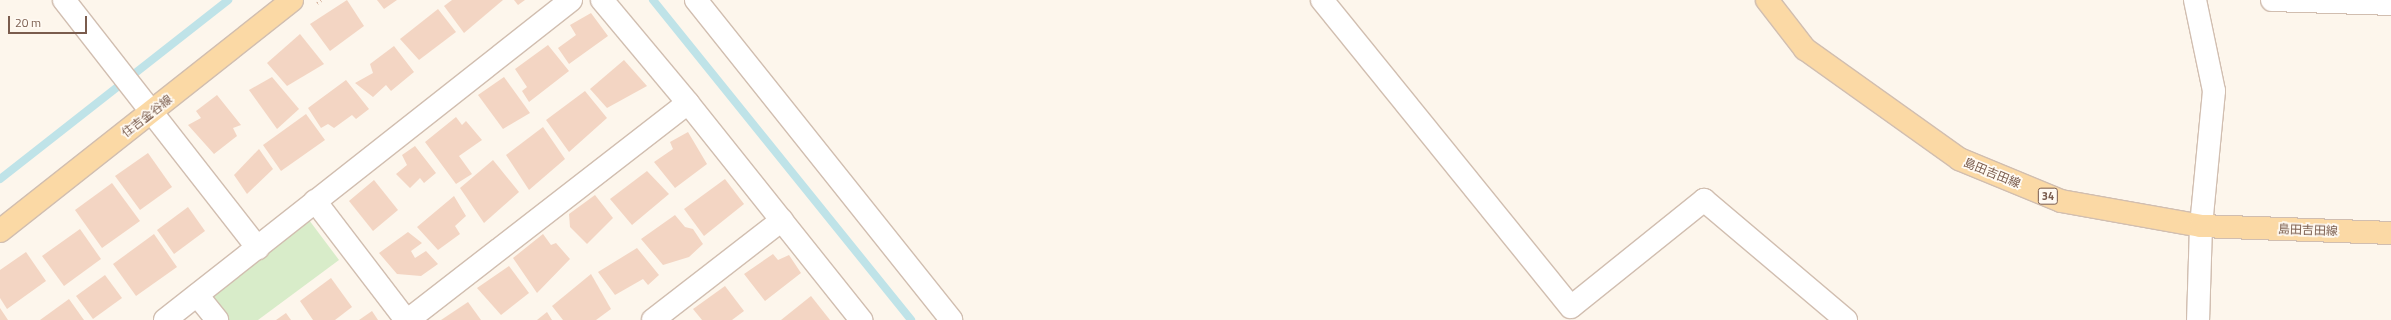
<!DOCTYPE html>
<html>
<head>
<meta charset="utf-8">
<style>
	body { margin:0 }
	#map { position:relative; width:2391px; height:320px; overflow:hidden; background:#fdf6ec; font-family:"Titillium Web","Noto Sans JP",sans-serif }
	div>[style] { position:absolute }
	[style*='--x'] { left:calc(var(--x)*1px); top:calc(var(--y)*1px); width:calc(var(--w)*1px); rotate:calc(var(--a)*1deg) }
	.green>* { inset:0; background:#d8ecc9 }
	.stream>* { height:8px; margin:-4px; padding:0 4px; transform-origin:4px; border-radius:4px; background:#bfe3e8 }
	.building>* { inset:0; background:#f3d5c3 }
	.path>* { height:2.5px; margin-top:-1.25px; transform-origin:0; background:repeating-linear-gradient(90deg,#d9b8a5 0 1px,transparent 0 4px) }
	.roads { filter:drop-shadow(1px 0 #d1beb0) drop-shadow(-1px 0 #d1beb0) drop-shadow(0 1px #d1beb0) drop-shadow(0 -1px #d1beb0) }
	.minor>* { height:22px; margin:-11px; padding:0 11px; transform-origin:11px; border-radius:11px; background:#fff }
	.major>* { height:22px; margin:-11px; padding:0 11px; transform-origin:11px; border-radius:11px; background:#fbd9a5 }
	span { translate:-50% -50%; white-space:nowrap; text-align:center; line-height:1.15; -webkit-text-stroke:3.5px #fffaf3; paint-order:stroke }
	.shield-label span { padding:1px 3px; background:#fffaf3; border:1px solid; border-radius:3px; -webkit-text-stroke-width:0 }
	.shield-label { font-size:11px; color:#7a5c4d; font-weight:700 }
	.street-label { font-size:12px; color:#7a5c4d }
	.scale { position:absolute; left:8px; top:16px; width:79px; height:18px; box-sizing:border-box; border:2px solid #7a5c4d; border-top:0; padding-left:5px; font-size:12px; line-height:14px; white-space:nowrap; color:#7a5c4d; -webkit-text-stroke:3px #fffaf3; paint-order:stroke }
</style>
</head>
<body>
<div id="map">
	<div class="green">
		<i style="clip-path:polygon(309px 220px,339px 260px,258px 320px,225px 320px,207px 296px)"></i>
	</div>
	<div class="stream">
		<i style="--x:653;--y:0;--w:411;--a:51.1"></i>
		<i style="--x:0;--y:179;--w:290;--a:-38.1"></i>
	</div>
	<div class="building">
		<i style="clip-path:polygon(347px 0,364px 26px,330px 51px,310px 24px)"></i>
		<i style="clip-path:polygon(377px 0,397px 0,384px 9px)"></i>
		<i style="clip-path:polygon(452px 0,503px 0,464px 33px,444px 6px)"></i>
		<i style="clip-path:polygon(514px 0,525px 0,518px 5px)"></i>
		<i style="clip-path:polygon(438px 9px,456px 32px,419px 60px,400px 39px)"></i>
		<i style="clip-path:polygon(591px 13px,608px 36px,569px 64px,558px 48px,576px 35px,570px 25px)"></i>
		<i style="clip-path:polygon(300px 34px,324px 64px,287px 86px,267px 63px)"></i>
		<i style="clip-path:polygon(548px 45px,569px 71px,529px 102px,522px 91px,527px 87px,515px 69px)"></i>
		<i style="clip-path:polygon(394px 46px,414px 72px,391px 91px,386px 85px,373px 97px,355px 83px,373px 73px,370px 64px)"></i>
		<i style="clip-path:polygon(624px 60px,647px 86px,607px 108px,590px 89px)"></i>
		<i style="clip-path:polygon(272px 77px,299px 109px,277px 129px,249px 90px)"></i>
		<i style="clip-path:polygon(504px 77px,530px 113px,503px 129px,478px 95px)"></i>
		<i style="clip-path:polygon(346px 80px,369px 109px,356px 119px,352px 115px,334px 128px,328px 124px,321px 128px,308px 108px)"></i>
		<i style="clip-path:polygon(585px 91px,607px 118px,569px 152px,546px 120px)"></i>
		<i style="clip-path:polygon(217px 95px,241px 125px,233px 128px,237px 136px,214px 154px,188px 125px,201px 118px,196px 111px)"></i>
		<i style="clip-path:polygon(306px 114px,325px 140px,281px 171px,263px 145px)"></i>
		<i style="clip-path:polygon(456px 117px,462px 125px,466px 121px,482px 140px,459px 156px,472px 174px,456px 184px,425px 142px)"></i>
		<i style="clip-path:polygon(543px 127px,565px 159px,529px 190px,506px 155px)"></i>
		<i style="clip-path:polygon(688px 132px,707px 164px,675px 188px,654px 162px,673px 149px,670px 142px)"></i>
		<i style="clip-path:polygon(415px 146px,436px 173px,424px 183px,420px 178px,410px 188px,396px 174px,407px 165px,402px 155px)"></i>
		<i style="clip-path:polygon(259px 149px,273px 169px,247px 194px,234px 175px)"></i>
		<i style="clip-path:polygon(148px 153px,172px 187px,140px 210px,115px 176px)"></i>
		<i style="clip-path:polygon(493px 160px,519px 192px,484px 223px,460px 188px)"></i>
		<i style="clip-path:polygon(647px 171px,669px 194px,632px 225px,610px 199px)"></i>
		<i style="clip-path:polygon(725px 179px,744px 204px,704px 236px,684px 209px)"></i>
		<i style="clip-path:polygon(374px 180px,398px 210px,373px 231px,349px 201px)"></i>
		<i style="clip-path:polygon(112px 183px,140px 221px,102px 248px,75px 210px)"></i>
		<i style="clip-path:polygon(595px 195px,613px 218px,587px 244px,570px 227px,569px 214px)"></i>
		<i style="clip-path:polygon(454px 196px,466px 216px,455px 226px,460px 234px,438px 250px,417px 227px)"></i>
		<i style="clip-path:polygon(188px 207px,205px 231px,174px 254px,157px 230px)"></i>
		<i style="clip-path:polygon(675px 215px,685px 227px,693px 229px,703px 244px,689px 257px,663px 265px,641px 239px)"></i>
		<i style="clip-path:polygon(80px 229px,101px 259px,64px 286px,42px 256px)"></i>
		<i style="clip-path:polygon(408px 232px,422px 243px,411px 251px,415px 258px,426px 251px,438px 264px,421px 276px,397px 274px,379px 253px)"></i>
		<i style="clip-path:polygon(154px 234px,177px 267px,136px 296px,113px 264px)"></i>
		<i style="clip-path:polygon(543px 234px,551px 245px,556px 243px,570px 259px,537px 293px,513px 258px)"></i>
		<i style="clip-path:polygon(637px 248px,659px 275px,648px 285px,643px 279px,615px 295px,598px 272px)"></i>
		<i style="clip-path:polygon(26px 252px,46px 281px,7px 309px,0 298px,0 270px)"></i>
		<i style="clip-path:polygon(773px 254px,778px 260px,789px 255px,801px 273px,765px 301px,744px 274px)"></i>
		<i style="clip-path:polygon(509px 266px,529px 293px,501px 315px,477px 288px)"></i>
		<i style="clip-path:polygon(591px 274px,611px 309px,596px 320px,563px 320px,552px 306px)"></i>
		<i style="clip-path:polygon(105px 275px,122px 298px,93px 319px,76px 296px)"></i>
		<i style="clip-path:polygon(331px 278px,352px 307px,335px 320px,313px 320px,300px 301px)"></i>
		<i style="clip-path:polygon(725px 286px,744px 311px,732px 320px,702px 320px,693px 309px)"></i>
		<i style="clip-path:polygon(811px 296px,830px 320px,781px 320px)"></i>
		<i style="clip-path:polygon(69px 299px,84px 320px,40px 320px)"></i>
		<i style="clip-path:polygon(468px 302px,481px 320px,441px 320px)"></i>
		<i style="clip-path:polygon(0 308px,8px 320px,0 320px)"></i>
		<i style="clip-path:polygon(372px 311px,378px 320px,359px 320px)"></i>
		<i style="clip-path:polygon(547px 312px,552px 320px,537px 320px)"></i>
		<i style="clip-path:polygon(286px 313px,291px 320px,276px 320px)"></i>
	</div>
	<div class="path">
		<i style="--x:317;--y:3;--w:5;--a:-37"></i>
	</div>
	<div class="roads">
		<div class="minor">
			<i style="--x:64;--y:0;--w:315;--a:52"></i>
			<i style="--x:602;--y:0;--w:134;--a:50.1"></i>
			<i style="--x:688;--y:103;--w:278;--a:51.4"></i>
			<i style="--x:696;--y:0;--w:409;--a:51.4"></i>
			<i style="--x:1322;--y:0;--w:395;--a:51"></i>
			<i style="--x:1571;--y:307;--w:171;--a:-38.8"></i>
			<i style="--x:1704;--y:200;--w:186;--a:40.2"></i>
			<i style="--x:2195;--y:0;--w:93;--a:78.2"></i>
			<i style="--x:2214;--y:91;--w:136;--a:95.5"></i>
			<i style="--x:2201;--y:226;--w:94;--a:91.8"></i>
			<i style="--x:2272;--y:0;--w:119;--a:1.9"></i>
			<i style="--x:315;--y:201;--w:150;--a:52.6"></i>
			<i style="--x:197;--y:295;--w:32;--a:51"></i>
			<i style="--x:165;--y:320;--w:517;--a:-38.24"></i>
			<i style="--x:408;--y:320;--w:354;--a:-37.8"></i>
			<i style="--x:653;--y:320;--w:163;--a:-37.8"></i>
		</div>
		<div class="major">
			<i style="--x:1767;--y:0;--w:62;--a:52.2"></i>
			<i style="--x:1805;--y:49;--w:189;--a:35.5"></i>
			<i style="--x:1959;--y:159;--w:110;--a:22.4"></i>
			<i style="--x:2061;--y:201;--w:142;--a:10.1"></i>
			<i style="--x:2201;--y:226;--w:190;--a:2.1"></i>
			<i style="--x:0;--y:231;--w:372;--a:-38.3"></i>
		</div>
	</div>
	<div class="shield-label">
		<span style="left:2048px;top:196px">34</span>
	</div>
	<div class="street-label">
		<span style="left:147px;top:116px;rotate:-38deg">住吉金谷線</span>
		<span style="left:1992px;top:173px;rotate:22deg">島田吉田線</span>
		<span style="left:2308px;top:230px;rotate:2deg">島田吉田線</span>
	</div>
	<div class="scale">20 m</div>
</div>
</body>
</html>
